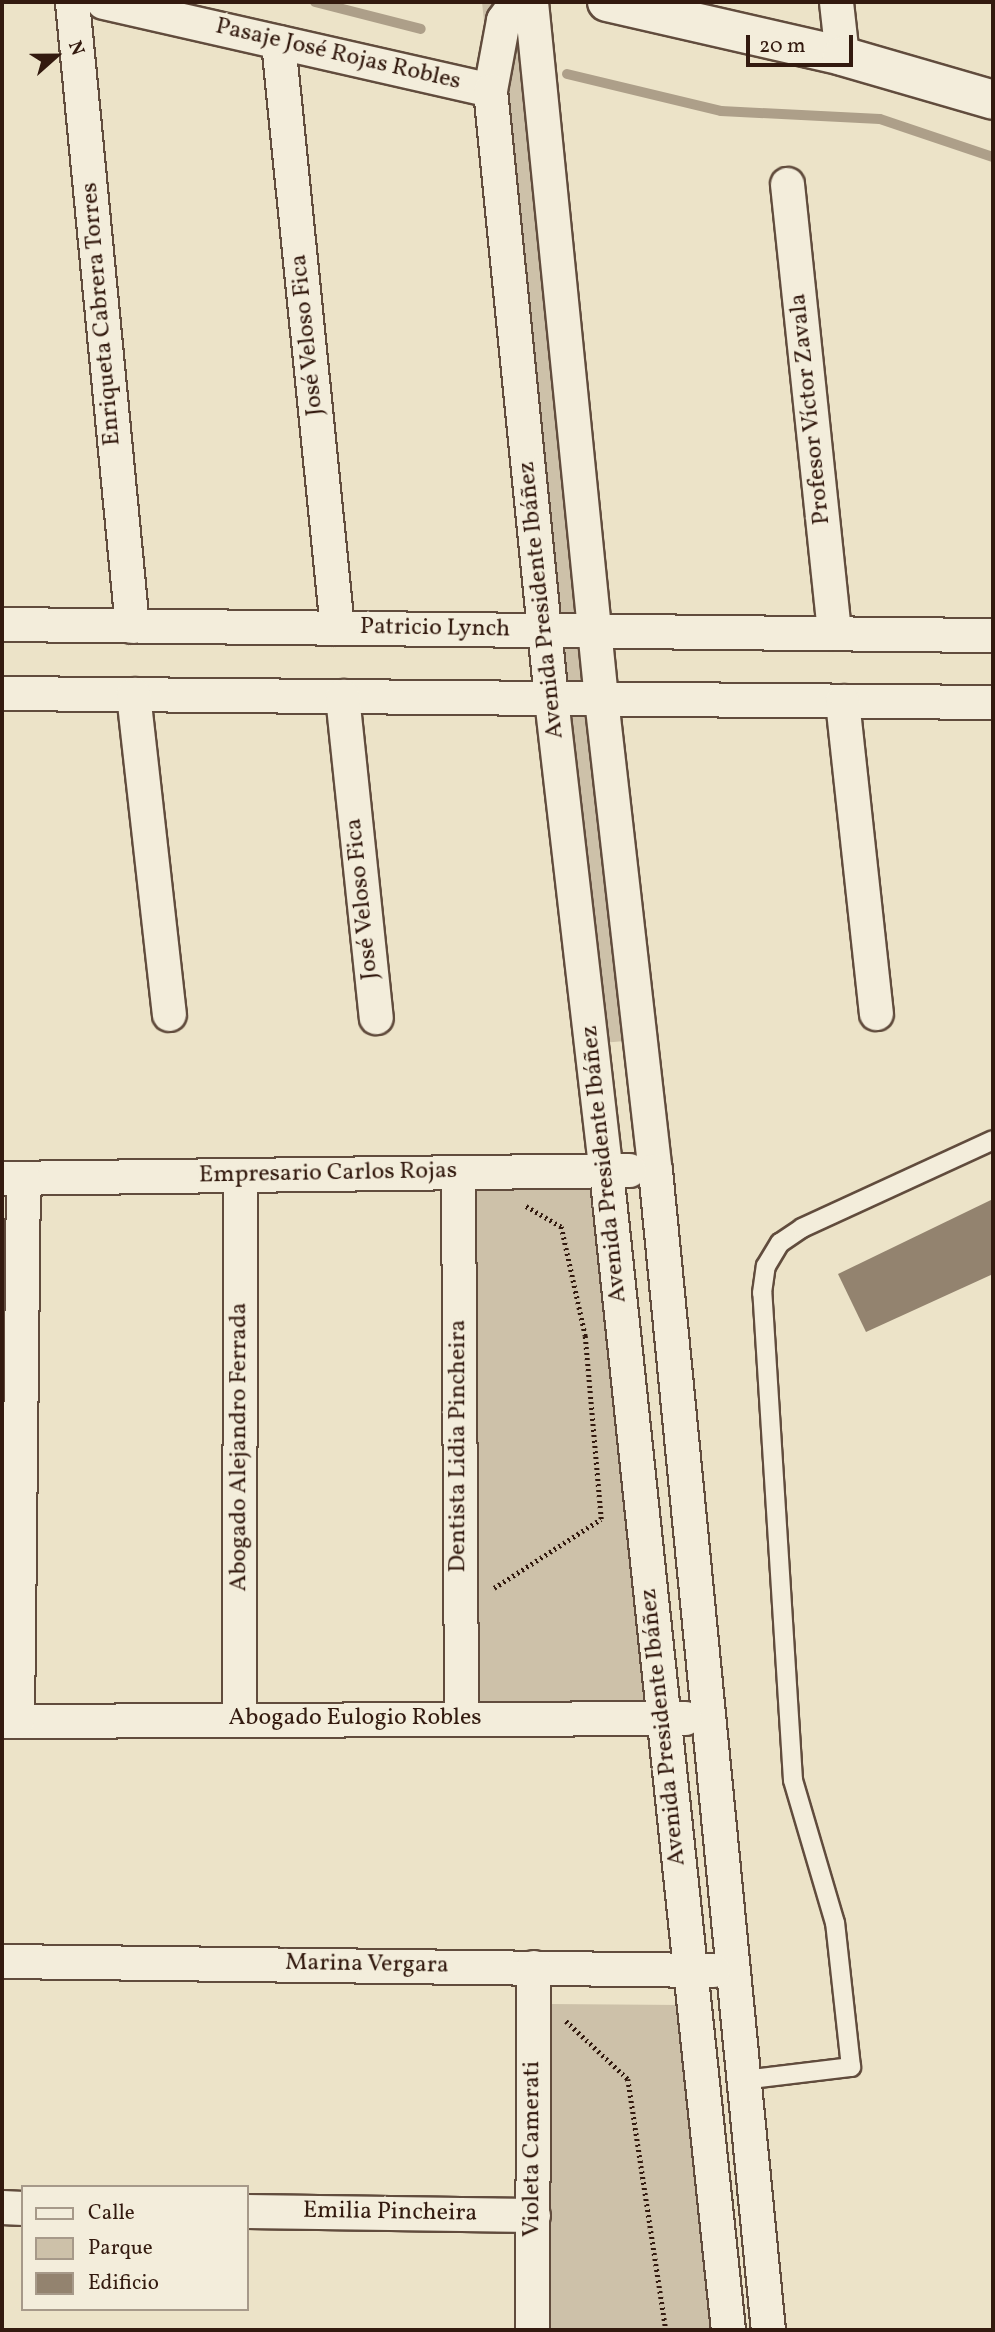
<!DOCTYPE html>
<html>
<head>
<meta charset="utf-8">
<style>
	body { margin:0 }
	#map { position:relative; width:995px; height:2332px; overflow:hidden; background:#ece3c8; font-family:Vollkorn,serif }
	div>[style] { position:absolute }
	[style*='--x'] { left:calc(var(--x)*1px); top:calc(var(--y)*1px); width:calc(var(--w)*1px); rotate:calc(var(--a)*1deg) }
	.green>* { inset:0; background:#cdc1a9 }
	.stream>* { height:10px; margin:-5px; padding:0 5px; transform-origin:5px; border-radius:5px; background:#ad9f89 }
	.building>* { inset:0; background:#93836f }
	.path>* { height:4.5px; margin-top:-2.25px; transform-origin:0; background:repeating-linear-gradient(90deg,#331a0f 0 2px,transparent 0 5.5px) }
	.roads { filter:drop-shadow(2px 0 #614c3d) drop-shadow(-2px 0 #614c3d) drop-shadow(0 2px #614c3d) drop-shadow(0 -2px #614c3d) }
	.service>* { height:18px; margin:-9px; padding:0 9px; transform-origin:9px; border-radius:9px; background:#f3eddb }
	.minor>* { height:33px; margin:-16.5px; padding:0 16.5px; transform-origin:16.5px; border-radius:16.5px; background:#f3eddb }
	.tertiary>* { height:38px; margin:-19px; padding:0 19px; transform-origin:19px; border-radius:19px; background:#f3eddb }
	span { translate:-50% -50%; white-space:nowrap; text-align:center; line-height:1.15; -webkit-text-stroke:6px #f3eddb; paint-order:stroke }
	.street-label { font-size:24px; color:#331a0f }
	.frame { position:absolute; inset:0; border:4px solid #331a0f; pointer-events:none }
	.legend { position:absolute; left:21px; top:2185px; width:228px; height:126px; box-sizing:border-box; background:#f3eddb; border:2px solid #a69989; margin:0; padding:9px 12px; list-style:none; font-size:21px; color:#331a0f }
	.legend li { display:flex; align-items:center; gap:14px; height:35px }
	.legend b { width:35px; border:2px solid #a69989 }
	.north { position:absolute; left:21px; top:21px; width:70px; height:70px; -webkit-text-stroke:5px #f3eddb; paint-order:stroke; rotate:69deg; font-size:19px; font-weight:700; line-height:28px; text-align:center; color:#331a0f }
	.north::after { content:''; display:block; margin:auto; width:24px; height:32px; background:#331a0f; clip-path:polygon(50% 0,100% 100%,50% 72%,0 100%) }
	.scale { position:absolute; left:746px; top:35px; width:107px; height:32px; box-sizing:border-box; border:4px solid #331a0f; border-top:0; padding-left:9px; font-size:21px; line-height:24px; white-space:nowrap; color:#331a0f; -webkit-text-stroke:5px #f3eddb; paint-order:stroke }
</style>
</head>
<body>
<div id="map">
	<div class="green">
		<i style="clip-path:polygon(482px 2px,521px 2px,625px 1041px,590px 1044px)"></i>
		<i style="clip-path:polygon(471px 1184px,595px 1185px,654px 1702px,475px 1705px)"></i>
		<i style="clip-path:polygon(548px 2004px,682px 2005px,711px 2330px,551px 2330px)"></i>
	</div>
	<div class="stream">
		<i style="--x:315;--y:2;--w:109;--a:14.3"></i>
		<i style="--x:567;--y:74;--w:158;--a:13.5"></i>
		<i style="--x:721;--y:111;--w:159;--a:2.9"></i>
		<i style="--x:880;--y:119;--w:119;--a:18.6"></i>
	</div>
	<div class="building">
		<i style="clip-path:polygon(993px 1199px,993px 1274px,866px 1332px,838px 1274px)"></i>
	</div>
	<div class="path">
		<i style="--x:494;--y:1588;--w:127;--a:-32.8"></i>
		<i style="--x:601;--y:1519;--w:184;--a:-95"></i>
		<i style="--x:585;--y:1336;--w:112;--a:-102.4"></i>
		<i style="--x:561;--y:1227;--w:42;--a:-149.7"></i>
		<i style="--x:566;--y:2021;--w:85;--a:43.1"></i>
		<i style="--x:628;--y:2079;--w:254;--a:81.4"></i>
	</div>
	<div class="roads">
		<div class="service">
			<i style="--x:743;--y:2080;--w:109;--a:-6.9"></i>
			<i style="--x:851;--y:2067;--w:145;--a:-96.3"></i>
			<i style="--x:835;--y:1923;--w:149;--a:-106.4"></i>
			<i style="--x:793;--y:1780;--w:488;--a:-93.6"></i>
			<i style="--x:762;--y:1293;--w:27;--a:-82"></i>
			<i style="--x:766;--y:1266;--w:27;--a:-59"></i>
			<i style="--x:780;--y:1243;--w:27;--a:-34"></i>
			<i style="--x:802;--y:1228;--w:210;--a:-24.7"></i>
		</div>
		<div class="minor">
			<i style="--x:72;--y:2;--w:627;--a:84.51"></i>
			<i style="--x:103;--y:2;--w:397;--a:12.8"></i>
			<i style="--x:516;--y:2;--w:22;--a:126"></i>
			<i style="--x:503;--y:20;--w:71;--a:100.5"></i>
			<i style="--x:490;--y:90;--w:612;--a:84.28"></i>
			<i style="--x:551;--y:699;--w:475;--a:83.4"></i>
			<i style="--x:606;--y:1171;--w:1165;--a:83.99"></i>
			<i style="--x:531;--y:2;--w:701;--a:84.26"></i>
			<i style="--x:601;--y:699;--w:474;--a:83.5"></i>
			<i style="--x:655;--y:1170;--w:1165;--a:84.44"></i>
			<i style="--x:836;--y:2;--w:54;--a:83.7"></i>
			<i style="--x:278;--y:42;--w:589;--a:84.25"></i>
			<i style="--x:787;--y:184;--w:451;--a:84"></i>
			<i style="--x:2;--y:624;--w:991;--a:0.64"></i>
			<i style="--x:2;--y:693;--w:991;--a:0.52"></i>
			<i style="--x:133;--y:694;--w:322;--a:83.6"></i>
			<i style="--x:342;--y:696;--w:323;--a:84"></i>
			<i style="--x:842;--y:701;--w:314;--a:83.8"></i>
			<i style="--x:458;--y:1173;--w:545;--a:89.68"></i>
			<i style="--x:2;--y:1178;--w:627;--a:-0.73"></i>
			<i style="--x:239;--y:1720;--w:545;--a:-89.89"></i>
			<i style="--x:2;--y:1721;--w:683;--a:-0.25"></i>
			<i style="--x:17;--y:1721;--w:543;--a:-89.37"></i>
			<i style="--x:2;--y:1961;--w:711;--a:0.73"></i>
			<i style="--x:2;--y:2207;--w:21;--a:3"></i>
			<i style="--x:247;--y:2211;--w:286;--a:0.8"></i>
			<i style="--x:532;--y:2330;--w:363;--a:-89.8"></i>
		</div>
		<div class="tertiary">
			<i style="--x:607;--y:2;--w:241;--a:12.9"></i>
			<i style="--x:842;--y:56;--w:157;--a:16.2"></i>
		</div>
	</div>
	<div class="street-label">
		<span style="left:338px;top:55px;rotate:13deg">Pasaje José Rojas Robles</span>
		<span style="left:102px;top:314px;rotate:-95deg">Enriqueta Cabrera Torres</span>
		<span style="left:308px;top:335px;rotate:-96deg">José Veloso Fica</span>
		<span style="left:811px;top:409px;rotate:-96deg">Profesor Víctor Zavala</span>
		<span style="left:542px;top:600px;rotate:-96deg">Avenida Presidente Ibáñez</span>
		<span style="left:435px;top:629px;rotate:1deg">Patricio Lynch</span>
		<span style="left:363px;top:899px;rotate:-96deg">José Veloso Fica</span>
		<span style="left:605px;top:1164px;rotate:-96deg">Avenida Presidente Ibáñez</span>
		<span style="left:328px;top:1174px;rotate:-1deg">Empresario Carlos Rojas</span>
		<span style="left:459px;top:1446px;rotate:-90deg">Dentista Lidia Pincheira</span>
		<span style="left:240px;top:1447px;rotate:-90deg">Abogado Alejandro Ferrada</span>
		<span style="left:355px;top:1719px">Abogado Eulogio Robles</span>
		<span style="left:664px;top:1727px;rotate:-96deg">Avenida Presidente Ibáñez</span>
		<span style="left:367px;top:1965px;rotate:1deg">Marina Vergara</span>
		<span style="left:533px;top:2149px;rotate:-90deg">Violeta Camerati</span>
		<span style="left:390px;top:2213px;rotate:1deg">Emilia Pincheira</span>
	</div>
	<div class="frame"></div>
	<ul class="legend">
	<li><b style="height:9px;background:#f3eddb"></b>Calle</li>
	<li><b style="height:19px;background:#cdc1a9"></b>Parque</li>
	<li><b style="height:19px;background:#93836f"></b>Edificio</li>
	</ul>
	<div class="north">N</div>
	<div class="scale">20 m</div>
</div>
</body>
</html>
